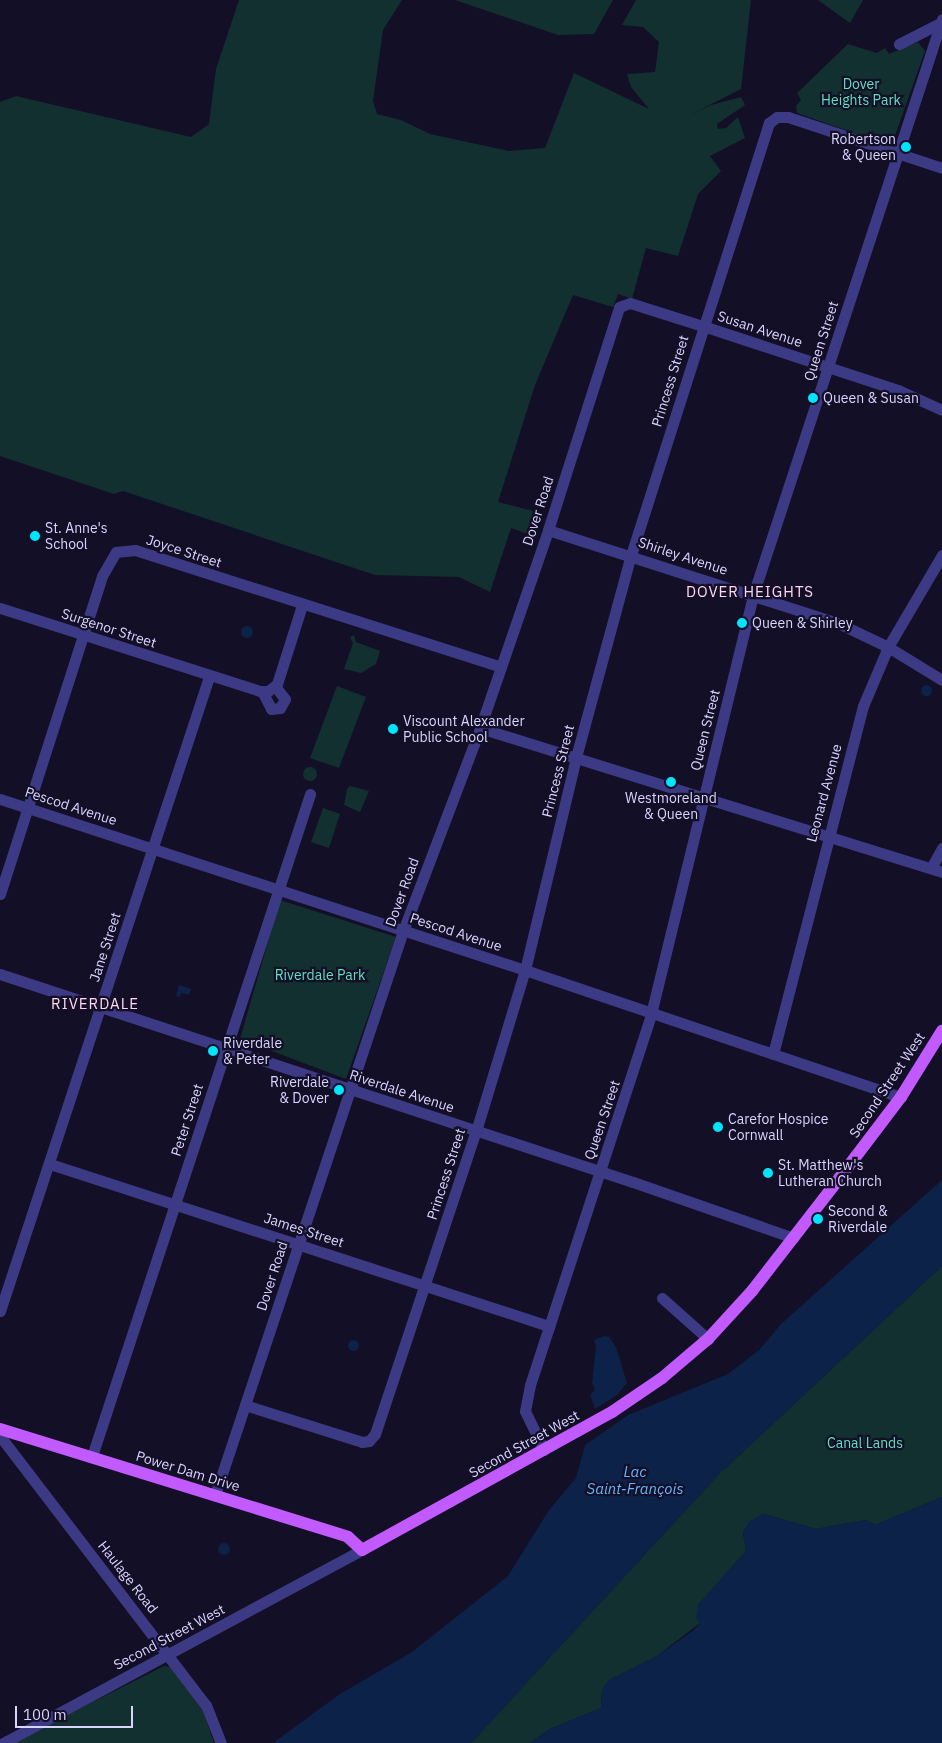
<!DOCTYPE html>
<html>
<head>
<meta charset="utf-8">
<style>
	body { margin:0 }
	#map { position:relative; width:942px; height:1743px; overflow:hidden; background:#130f26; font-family:"IBM Plex Sans",sans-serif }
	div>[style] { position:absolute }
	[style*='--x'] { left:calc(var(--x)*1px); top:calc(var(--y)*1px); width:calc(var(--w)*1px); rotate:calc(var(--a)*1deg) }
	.green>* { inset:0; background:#12302f }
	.round { border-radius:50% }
	.water>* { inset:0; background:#0c2248 }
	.minor>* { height:11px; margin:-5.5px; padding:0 5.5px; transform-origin:5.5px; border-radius:5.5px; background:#3d3a85 }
	.major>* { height:12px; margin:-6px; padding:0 6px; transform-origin:6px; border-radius:6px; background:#c25bff }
	.dots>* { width:14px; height:14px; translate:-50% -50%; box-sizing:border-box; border:2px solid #130f26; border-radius:50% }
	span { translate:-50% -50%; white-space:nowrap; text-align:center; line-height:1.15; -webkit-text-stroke:4.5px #130f26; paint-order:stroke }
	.park-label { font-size:14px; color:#5fe0c0 }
	.poi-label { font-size:14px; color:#d9d4ff }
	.right { translate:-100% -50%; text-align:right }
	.left { translate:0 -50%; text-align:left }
	.street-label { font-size:14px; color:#d9d4ff }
	.neighbourhood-label { font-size:15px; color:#ffd6f0; letter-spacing:1px }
	.water-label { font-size:15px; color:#62b6ff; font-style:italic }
	.scale { position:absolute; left:15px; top:1706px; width:118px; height:22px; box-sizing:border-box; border:2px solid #d9d4ff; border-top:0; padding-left:6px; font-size:15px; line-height:18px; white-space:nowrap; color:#d9d4ff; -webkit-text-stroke:4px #130f26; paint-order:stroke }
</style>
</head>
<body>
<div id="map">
	<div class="green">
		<i style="clip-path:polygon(239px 0,402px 0,383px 30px,373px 101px,377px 114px,401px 120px,430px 134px,509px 151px,545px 148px,574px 73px,649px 109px,631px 87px,627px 74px,655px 72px,659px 42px,643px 27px,622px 25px,636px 0,751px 0,741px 89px,690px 115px,711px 105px,741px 97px,745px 105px,717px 124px,718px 129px,726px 128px,738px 117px,745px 138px,710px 156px,721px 171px,698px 194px,678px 256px,646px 248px,632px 299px,618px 294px,613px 307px,573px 295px,535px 385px,498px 502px,533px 511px,532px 518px,540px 527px,533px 536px,511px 528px,490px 592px,459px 577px,375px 575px,123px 491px,114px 494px,0 456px,0 102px,16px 96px,191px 137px,209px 124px,216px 69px)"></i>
		<i style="clip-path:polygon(455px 0,613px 0,594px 34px,558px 35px)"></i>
		<i style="clip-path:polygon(818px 0,863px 0,850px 23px)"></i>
		<i style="clip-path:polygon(918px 42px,925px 51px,892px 144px,888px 145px,797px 113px,796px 106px,801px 100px,797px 93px,848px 44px,877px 53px,885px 48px,889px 54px)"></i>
		<i style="clip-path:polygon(354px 635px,356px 642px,380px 651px,376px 664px,361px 673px,344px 669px,353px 643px,350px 637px)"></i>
		<i style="clip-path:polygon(337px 686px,366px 697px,339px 768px,310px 758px)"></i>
		<i class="round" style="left:303px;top:767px;width:14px;height:14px"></i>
		<i style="clip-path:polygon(350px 786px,369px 791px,360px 812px,344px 805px,347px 789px)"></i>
		<i style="clip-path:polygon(323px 808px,340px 814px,329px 848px,311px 842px)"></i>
		<i style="clip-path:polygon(280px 900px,396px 937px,346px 1079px,240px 1039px)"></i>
		<i style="clip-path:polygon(942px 1266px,942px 1497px,875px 1525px,866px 1520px,816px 1529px,764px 1514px,749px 1522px,743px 1533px,746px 1551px,698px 1605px,700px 1623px,657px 1656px,609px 1680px,602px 1690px,601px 1708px,548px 1730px,530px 1743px,471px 1743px,719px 1474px)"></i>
		<i style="clip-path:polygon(164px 1666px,171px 1667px,203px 1710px,214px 1743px,11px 1743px)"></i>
	</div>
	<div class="water">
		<i class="round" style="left:241px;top:626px;width:12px;height:12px"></i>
		<i class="round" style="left:920.5px;top:684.5px;width:11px;height:11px"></i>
		<i style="clip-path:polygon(179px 985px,191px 989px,189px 995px,181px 993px,180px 997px,176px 996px)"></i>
		<i style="clip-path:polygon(942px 1180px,942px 1266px,719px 1474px,471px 1743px,273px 1743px,340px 1694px,412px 1652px,508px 1576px,549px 1510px,576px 1478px,585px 1445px,628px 1415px,728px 1374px,759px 1350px,781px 1324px)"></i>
		<i style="clip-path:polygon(604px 1336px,609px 1337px,616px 1347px,627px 1383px,617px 1395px,595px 1409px,590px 1395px,595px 1389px,592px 1383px,596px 1346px,594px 1340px)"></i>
		<i class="round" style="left:347.5px;top:1339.5px;width:11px;height:11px"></i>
		<i style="clip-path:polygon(942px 1497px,942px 1743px,530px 1743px,548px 1730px,601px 1708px,602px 1690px,609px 1680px,657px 1656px,694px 1630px,700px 1623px,696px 1618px,698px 1605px,746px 1551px,743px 1533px,749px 1522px,764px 1514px,816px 1529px,866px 1520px,875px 1525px)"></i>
		<i class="round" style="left:218px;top:1543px;width:12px;height:12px"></i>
	</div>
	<div class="minor">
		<i style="--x:899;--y:44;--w:48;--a:-27.1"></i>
		<i style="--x:548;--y:530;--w:305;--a:17.8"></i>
		<i style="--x:838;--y:623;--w:55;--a:25.6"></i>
		<i style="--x:888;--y:647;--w:63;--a:31.4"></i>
		<i style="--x:0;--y:608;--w:273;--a:17.7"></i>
		<i style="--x:260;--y:691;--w:8;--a:0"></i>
		<i style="--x:268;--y:691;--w:11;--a:-38"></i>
		<i style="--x:277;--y:684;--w:83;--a:-72.4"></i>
		<i style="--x:262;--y:691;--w:20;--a:63"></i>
		<i style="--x:271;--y:709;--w:9;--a:-6"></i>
		<i style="--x:280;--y:708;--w:10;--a:-61"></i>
		<i style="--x:285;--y:699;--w:16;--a:-128"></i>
		<i style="--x:480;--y:728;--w:484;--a:17.3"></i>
		<i style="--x:0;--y:799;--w:552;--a:18.04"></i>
		<i style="--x:525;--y:970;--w:397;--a:18.7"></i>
		<i style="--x:931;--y:868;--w:23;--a:-61"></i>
		<i style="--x:0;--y:894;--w:334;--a:-72.2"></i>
		<i style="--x:102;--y:576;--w:28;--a:-60"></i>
		<i style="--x:116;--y:552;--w:19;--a:-6"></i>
		<i style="--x:135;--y:550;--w:384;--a:17.7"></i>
		<i style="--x:0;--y:974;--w:666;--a:18.19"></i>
		<i style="--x:633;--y:1182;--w:170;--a:19.2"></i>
		<i style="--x:773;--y:1054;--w:359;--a:-75.5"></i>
		<i style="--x:863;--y:706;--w:64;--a:-67"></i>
		<i style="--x:888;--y:647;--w:107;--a:-59.6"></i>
		<i style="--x:50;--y:1164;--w:525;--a:17.99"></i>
		<i style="--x:662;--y:1298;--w:62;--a:41.7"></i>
		<i style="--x:0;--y:1311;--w:668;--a:-71.76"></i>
		<i style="--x:245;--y:1405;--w:123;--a:17.5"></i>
		<i style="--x:362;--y:1442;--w:7;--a:-8"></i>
		<i style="--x:369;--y:1441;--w:9;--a:-49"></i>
		<i style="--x:375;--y:1434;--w:319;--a:-71.6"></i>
		<i style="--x:476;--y:1131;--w:168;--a:-73.1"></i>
		<i style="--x:525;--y:970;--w:219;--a:-76.5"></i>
		<i style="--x:576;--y:757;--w:209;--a:-74.8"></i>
		<i style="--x:631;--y:555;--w:454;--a:-72.3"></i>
		<i style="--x:769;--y:123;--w:10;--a:-37"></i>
		<i style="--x:777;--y:117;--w:11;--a:0"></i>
		<i style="--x:788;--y:117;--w:162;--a:18.3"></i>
		<i style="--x:0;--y:1436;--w:339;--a:52.6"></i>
		<i style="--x:206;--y:1705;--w:41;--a:68.5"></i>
		<i style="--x:544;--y:1450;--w:43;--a:-116"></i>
		<i style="--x:525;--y:1411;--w:26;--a:-79"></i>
		<i style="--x:530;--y:1385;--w:390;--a:-71.9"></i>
		<i style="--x:651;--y:1014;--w:431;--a:-76.3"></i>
		<i style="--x:753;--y:595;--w:606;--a:-71.83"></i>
		<i style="--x:92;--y:1456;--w:697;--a:-71.77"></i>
		<i style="--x:215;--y:1495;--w:595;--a:-71.57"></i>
		<i style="--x:403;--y:931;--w:217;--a:-69.2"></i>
		<i style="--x:480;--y:728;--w:209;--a:-71"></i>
		<i style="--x:548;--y:530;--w:234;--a:-72.3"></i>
		<i style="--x:619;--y:307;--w:12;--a:-20"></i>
		<i style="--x:630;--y:303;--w:77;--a:17.5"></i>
		<i style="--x:703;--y:326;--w:205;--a:18.2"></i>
		<i style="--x:898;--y:390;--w:48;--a:24.4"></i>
		<i style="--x:3;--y:1743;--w:408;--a:-28.3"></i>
	</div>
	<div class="major">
		<i style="--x:0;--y:1429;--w:364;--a:17.2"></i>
		<i style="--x:348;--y:1537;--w:19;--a:43"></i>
		<i style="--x:362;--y:1550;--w:286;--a:-28.9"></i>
		<i style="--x:612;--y:1412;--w:60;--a:-34.2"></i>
		<i style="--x:662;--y:1378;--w:60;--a:-40.3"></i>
		<i style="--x:708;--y:1339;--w:65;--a:-47.5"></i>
		<i style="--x:752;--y:1291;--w:140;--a:-52.2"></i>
		<i style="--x:838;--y:1180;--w:104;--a:-52.8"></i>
		<i style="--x:901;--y:1097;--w:78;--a:-58.2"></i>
	</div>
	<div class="dots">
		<i style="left:906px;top:147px;background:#00e5ff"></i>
		<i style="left:813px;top:398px;background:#00e5ff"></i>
		<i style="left:35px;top:536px;background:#00e5ff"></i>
		<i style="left:742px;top:623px;background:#00e5ff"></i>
		<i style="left:393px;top:729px;background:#00e5ff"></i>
		<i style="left:671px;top:782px;background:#00e5ff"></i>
		<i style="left:213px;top:1051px;background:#00e5ff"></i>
		<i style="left:339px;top:1090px;background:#00e5ff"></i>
		<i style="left:718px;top:1127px;background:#00e5ff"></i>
		<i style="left:768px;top:1173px;background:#00e5ff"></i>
		<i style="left:818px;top:1219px;background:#00e5ff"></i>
	</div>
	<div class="park-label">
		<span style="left:861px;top:92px">Dover<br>Heights Park</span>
		<span style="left:320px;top:975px">Riverdale Park</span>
		<span style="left:865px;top:1443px">Canal Lands</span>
	</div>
	<div class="poi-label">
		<span class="right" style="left:896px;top:147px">Robertson<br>&amp; Queen</span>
		<span class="left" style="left:823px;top:398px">Queen &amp; Susan</span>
		<span class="left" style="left:45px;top:536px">St. Anne's<br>School</span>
		<span class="left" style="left:752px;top:623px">Queen &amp; Shirley</span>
		<span class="left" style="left:403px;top:729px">Viscount Alexander<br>Public School</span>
		<span style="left:671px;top:806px">Westmoreland<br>&amp; Queen</span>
		<span class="left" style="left:223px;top:1051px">Riverdale<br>&amp; Peter</span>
		<span class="right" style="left:329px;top:1090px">Riverdale<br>&amp; Dover</span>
		<span class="left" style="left:728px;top:1127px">Carefor Hospice<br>Cornwall</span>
		<span class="left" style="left:778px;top:1173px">St. Matthew's<br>Lutheran Church</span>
		<span class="left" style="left:828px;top:1219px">Second &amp;<br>Riverdale</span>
	</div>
	<div class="street-label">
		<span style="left:760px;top:329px;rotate:18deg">Susan Avenue</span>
		<span style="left:821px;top:341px;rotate:-72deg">Queen Street</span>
		<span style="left:670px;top:381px;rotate:-73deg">Princess Street</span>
		<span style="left:538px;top:511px;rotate:-72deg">Dover Road</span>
		<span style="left:184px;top:551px;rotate:18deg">Joyce Street</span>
		<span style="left:683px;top:556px;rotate:18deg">Shirley Avenue</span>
		<span style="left:109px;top:628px;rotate:18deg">Surgenor Street</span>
		<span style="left:705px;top:730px;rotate:-76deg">Queen Street</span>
		<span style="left:558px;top:771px;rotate:-76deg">Princess Street</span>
		<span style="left:824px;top:793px;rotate:-75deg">Leonard Avenue</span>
		<span style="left:71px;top:806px;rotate:18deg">Pescod Avenue</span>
		<span style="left:402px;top:892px;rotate:-70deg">Dover Road</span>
		<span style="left:456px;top:932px;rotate:18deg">Pescod Avenue</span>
		<span style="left:105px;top:947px;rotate:-72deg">Jane Street</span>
		<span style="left:887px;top:1085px;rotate:-56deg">Second Street West</span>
		<span style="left:402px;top:1091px;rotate:18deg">Riverdale Avenue</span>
		<span style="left:187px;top:1120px;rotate:-72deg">Peter Street</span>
		<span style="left:602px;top:1120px;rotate:-71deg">Queen Street</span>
		<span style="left:446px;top:1174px;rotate:-72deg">Princess Street</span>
		<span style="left:304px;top:1230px;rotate:18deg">James Street</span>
		<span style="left:272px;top:1276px;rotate:-72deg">Dover Road</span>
		<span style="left:524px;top:1444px;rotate:-29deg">Second Street West</span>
		<span style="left:188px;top:1471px;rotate:17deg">Power Dam Drive</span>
		<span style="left:128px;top:1577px;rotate:52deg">Haulage Road</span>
		<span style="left:169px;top:1637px;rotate:-28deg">Second Street West</span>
	</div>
	<div class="neighbourhood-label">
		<span style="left:750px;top:592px">DOVER HEIGHTS</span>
		<span style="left:95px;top:1004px">RIVERDALE</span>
	</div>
	<div class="water-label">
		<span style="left:635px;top:1480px">Lac<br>Saint-François</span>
	</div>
	<div class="scale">100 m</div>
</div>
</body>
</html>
